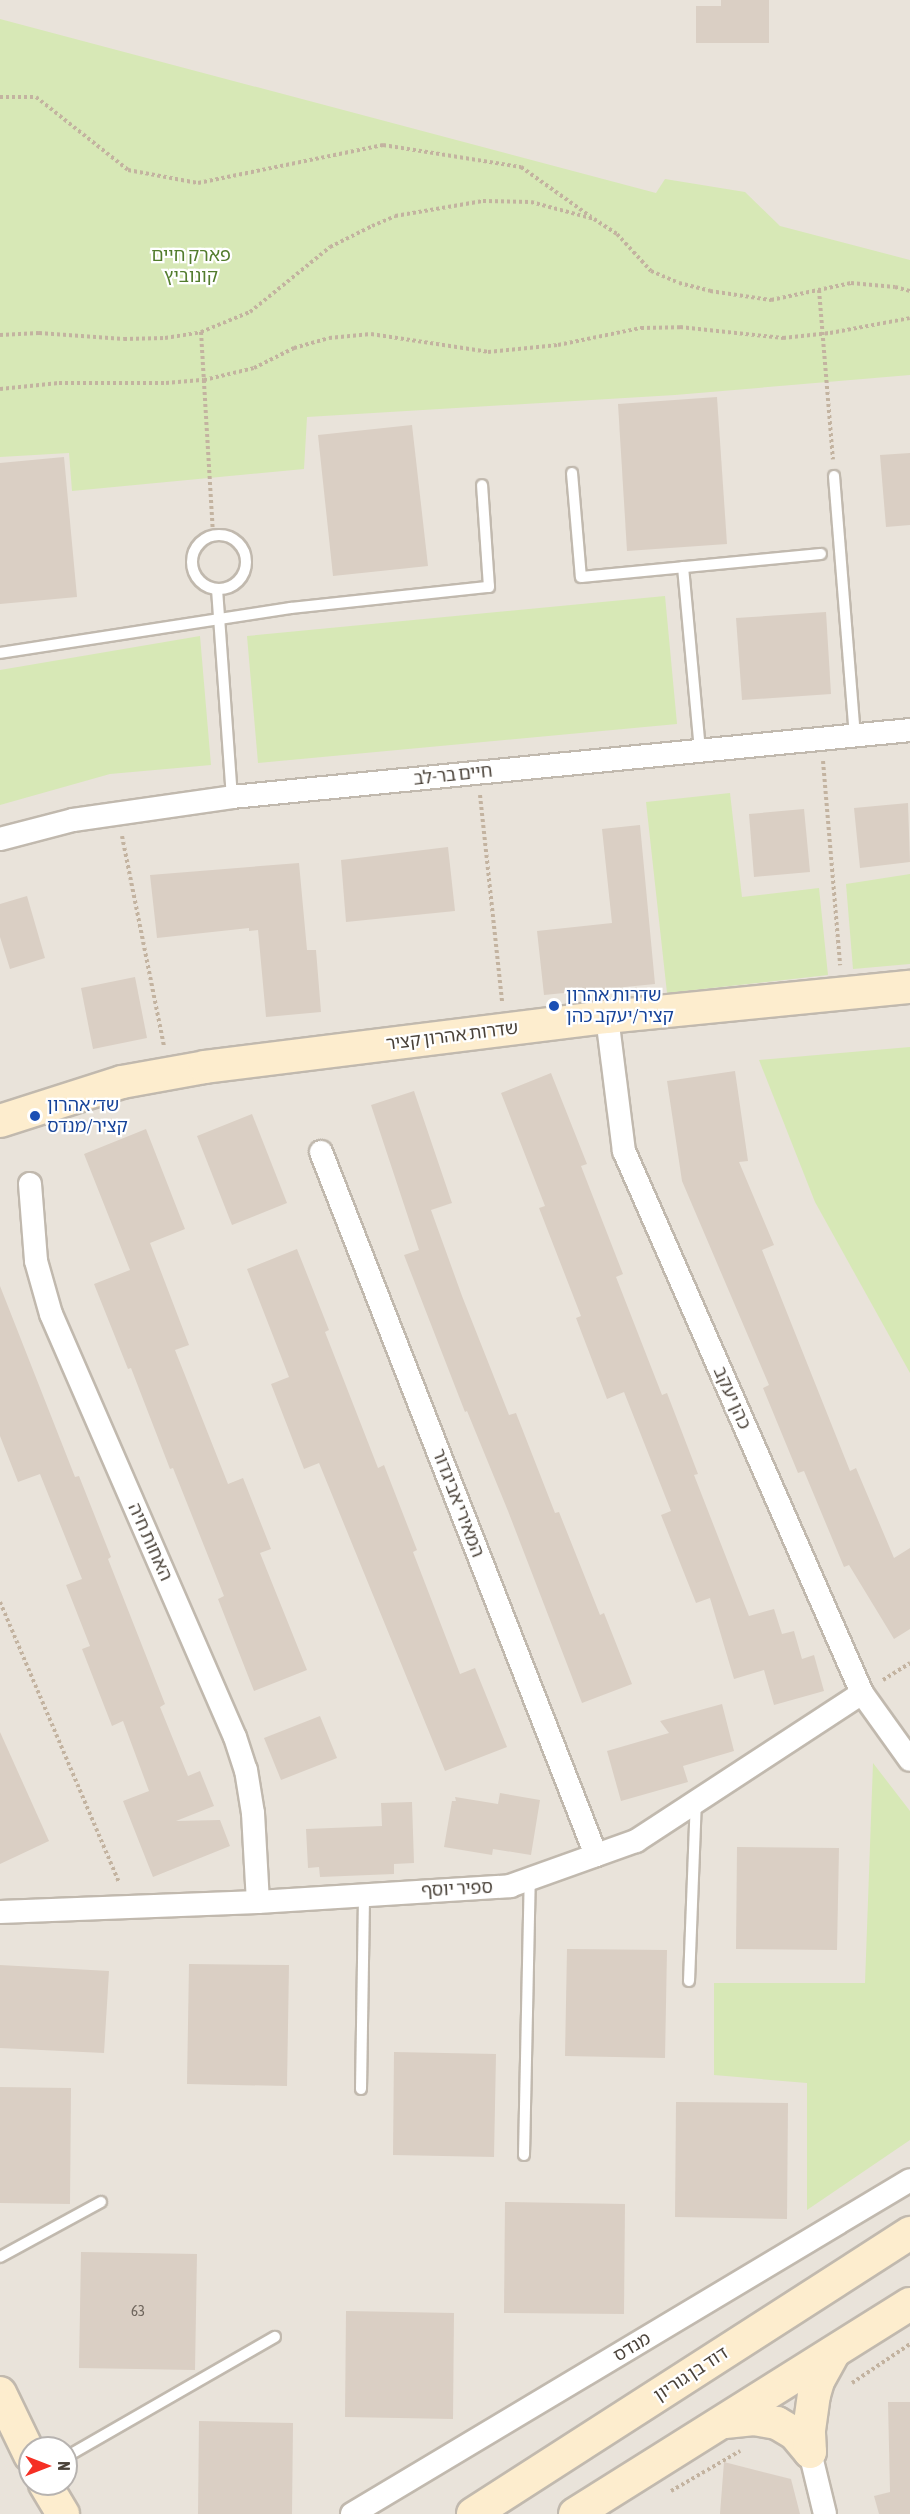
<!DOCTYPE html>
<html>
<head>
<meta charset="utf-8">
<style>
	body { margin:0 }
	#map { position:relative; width:910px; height:2514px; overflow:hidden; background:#f6f2ec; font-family:"Asap Condensed","Noto Sans Hebrew",sans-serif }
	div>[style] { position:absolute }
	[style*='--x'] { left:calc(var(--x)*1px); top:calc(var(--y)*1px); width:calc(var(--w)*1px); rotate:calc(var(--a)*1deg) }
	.residential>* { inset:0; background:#e9e3da }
	.green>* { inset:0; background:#d7e8b6 }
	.building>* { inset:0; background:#dacfc4 }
	.path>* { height:4px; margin-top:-2px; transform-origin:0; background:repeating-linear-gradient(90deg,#c3b3a0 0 3px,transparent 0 6px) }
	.roads { filter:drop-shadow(2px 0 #c1b9ae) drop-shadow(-2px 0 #c1b9ae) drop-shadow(0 2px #c1b9ae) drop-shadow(0 -2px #c1b9ae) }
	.lane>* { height:10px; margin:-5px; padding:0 5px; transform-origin:5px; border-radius:5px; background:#fff }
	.lane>.ring { margin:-5px; padding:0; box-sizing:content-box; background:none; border:10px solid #fff; border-radius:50% }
	.street>* { height:22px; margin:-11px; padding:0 11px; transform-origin:11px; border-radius:11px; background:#fff }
	.secondary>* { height:32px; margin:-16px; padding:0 16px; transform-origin:16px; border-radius:16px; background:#fdedce }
	.dots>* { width:16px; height:16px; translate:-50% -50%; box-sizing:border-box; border:3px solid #fff; border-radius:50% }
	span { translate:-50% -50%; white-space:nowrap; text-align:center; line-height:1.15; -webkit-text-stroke:4.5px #fff; paint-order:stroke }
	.number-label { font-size:15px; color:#6e655c }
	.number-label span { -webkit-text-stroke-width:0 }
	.park-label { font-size:18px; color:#527c2d }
	.street-label { font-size:18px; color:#4a4239 }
	.transit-label { font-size:18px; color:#164399 }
	.left { translate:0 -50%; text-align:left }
	.north { position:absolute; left:18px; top:2436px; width:60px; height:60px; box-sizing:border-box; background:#fff; border:2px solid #b7b3b0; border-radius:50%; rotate:90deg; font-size:16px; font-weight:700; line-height:24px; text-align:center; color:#4a4239 }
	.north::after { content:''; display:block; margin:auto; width:21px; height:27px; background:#f52f24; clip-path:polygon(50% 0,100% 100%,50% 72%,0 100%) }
</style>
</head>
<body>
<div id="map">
	<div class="residential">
		<i style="clip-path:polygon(evenodd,0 0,910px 0,910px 2514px,0 2514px,0 0,30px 2448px,66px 2448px,66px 2484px,30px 2484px,30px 2448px)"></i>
	</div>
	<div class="green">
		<i style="clip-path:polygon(0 19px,656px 193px,665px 179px,745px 192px,780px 226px,910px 260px,910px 375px,675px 395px,307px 417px,304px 469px,72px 491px,69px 453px,0 457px)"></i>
		<i style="clip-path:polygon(665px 596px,677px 724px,258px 763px,247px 636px)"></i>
		<i style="clip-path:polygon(200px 636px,211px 765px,110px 774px,0 805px,0 670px)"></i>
		<i style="clip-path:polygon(730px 793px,742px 897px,819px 888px,828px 975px,667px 993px,646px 802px)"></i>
		<i style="clip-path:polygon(910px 874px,910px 964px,853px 969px,846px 884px)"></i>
		<i style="clip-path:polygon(910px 1047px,910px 1373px,815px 1202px,759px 1060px)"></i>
		<i style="clip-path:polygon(873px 1763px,910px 1811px,910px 2140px,807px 2210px,807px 2083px,714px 2075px,714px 1983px,865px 1983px)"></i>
	</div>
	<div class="building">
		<i style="clip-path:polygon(721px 0,769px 0,769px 43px,696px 43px,696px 6px,721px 6px)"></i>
		<i style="clip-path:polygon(717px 397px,727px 544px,627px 551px,618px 404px)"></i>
		<i style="clip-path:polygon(412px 425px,428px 566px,333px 576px,318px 435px)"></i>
		<i style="clip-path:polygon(910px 453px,910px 525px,886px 527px,880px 455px)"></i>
		<i style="clip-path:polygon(64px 457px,77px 597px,0 604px,0 463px)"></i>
		<i style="clip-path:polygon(826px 612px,831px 694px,742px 700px,736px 618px)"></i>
		<i style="clip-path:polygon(908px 803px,910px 862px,860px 868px,854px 808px)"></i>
		<i style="clip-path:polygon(804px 809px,810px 872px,754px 877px,749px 814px)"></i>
		<i style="clip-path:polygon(640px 825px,655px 984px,544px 995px,537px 931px,612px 923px,602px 829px)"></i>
		<i style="clip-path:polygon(448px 847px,455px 911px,346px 922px,341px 860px)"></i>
		<i style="clip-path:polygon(299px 863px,307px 950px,316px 950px,321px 1012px,266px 1017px,258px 930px,249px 931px,249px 928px,157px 938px,150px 875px)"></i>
		<i style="clip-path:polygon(27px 896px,45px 958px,10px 969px,0 937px,0 904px)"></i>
		<i style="clip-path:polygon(135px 977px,147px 1038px,93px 1049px,81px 988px)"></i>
		<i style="clip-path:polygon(735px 1071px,748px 1161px,739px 1162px,774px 1245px,762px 1250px,850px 1471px,856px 1468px,894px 1558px,910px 1548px,910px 1629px,894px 1639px,849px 1565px,844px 1567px,804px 1471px,798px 1473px,763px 1388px,769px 1385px,682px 1181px,667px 1081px)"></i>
		<i style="clip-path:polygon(551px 1073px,587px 1164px,581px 1166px,623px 1274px,616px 1277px,662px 1395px,667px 1393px,698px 1474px,694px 1475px,749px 1616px,774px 1609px,782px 1634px,794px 1631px,802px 1659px,814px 1655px,824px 1691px,774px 1705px,764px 1670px,734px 1679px,710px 1598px,696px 1603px,661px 1515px,671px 1511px,624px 1392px,607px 1399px,576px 1318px,581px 1316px,539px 1208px,545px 1206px,501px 1093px)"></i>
		<i style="clip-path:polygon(414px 1091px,452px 1203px,431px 1210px,462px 1296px,509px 1415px,516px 1413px,555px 1513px,559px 1512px,600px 1615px,604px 1613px,632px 1684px,582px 1703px,508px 1511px,467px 1411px,465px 1412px,404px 1255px,419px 1250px,371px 1105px)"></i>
		<i style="clip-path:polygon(252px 1114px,287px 1203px,232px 1225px,197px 1136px)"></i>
		<i style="clip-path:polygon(146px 1129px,185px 1229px,150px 1243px,189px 1345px,175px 1350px,228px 1484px,243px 1478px,271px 1549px,260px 1553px,307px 1670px,254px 1691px,218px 1599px,224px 1596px,173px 1468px,170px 1469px,131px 1368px,128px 1369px,94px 1284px,130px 1270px,84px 1154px)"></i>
		<i style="clip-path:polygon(297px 1249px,329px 1330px,325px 1332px,378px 1468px,384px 1465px,417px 1550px,413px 1552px,460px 1674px,475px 1668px,507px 1747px,445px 1771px,319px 1463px,304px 1469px,271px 1384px,289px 1377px,247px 1269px)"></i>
		<i style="clip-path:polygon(0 1286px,75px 1477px,79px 1476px,111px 1557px,108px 1559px,165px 1704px,160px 1707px,188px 1776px,200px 1771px,214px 1806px,176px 1821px,220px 1820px,230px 1846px,153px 1877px,123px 1801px,149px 1791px,123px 1721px,112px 1726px,82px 1649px,90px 1646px,66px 1585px,82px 1579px,40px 1474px,18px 1482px,0 1436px)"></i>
		<i style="clip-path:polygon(722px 1704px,734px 1751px,683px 1766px,688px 1782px,621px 1801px,607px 1751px,669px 1733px,660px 1721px)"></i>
		<i style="clip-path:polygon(320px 1716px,337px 1758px,281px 1780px,264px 1738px)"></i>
		<i style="clip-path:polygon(0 1732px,49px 1841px,0 1864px)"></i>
		<i style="clip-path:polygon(500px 1793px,540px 1800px,531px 1855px,493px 1849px,492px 1855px,444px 1847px,452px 1801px,456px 1801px,455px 1797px,498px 1804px)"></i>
		<i style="clip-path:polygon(412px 1802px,414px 1863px,394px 1864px,394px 1874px,320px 1877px,319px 1867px,308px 1868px,306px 1829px,382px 1826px,381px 1803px)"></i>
		<i style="clip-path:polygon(737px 1847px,839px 1848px,837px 1950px,736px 1949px)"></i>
		<i style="clip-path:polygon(567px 1949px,667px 1950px,665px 2058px,565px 2056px)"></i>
		<i style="clip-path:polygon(189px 1964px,289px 1965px,287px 2086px,187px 2084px)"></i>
		<i style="clip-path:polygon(0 1965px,109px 1971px,104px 2053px,0 2048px)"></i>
		<i style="clip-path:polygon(394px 2052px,496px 2054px,494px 2157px,393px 2155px)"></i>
		<i style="clip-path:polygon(0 2087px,71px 2088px,70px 2204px,0 2203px)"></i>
		<i style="clip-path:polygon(676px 2102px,788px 2103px,787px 2219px,675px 2217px)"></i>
		<i style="clip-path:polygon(505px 2202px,625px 2204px,624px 2314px,504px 2313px)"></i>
		<i style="clip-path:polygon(81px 2252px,197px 2254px,195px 2370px,79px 2368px)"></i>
		<i style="clip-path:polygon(346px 2311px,454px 2313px,453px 2419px,345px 2417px)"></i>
		<i style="clip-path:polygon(888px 2402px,910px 2402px,910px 2514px,879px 2514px,874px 2496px,890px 2492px)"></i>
		<i style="clip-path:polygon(199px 2421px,293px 2423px,292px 2514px,198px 2514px)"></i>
		<i style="clip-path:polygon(724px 2462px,791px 2479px,800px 2514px,720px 2514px)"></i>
	</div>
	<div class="path">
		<i style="--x:0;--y:97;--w:36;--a:0"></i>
		<i style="--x:36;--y:97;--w:117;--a:38.4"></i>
		<i style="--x:128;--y:170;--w:71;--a:10.5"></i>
		<i style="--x:198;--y:183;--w:189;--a:-11.6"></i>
		<i style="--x:383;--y:145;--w:140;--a:9.1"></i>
		<i style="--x:521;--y:167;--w:86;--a:35.5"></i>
		<i style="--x:819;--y:290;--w:170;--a:85.3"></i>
		<i style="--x:201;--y:332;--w:204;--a:86.6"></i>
		<i style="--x:0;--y:335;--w:39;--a:-3"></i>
		<i style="--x:39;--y:333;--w:85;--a:4"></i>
		<i style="--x:124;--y:339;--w:41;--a:-1.4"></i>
		<i style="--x:165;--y:338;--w:36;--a:-9"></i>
		<i style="--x:201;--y:332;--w:53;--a:-22.2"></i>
		<i style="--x:250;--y:312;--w:103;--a:-39.1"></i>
		<i style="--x:330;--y:247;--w:47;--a:-26.6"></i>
		<i style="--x:372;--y:226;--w:25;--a:-23"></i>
		<i style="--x:395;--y:216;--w:89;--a:-9.7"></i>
		<i style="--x:483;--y:201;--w:48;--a:1.2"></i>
		<i style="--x:531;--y:202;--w:65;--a:15.1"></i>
		<i style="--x:594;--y:219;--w:27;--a:33"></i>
		<i style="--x:617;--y:234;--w:50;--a:47.4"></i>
		<i style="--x:651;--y:271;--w:30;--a:23"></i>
		<i style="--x:679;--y:283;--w:32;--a:14"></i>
		<i style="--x:710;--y:291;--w:62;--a:8.4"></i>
		<i style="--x:771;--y:300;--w:82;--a:-12"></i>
		<i style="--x:851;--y:283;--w:44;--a:5.2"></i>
		<i style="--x:895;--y:287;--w:16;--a:15"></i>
		<i style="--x:0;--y:389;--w:59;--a:-5.8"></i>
		<i style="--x:59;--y:383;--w:107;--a:0"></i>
		<i style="--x:166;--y:383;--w:38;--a:-5"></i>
		<i style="--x:204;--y:380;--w:51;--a:-13.5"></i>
		<i style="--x:254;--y:368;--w:45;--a:-26.6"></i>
		<i style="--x:294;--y:348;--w:36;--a:-16"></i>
		<i style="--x:329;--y:338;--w:42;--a:-5.4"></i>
		<i style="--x:371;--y:334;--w:118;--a:8.7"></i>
		<i style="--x:488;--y:352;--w:70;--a:-5.7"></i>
		<i style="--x:558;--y:345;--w:85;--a:-11.6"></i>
		<i style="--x:641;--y:328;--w:39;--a:-1"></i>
		<i style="--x:680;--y:327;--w:104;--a:6.1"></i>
		<i style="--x:783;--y:338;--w:47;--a:-6.1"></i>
		<i style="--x:830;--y:333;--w:81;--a:-10.6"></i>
		<i style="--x:823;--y:761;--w:205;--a:85.2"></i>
		<i style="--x:480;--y:795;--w:208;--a:83.9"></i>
		<i style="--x:122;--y:836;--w:214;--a:78.7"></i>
		<i style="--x:0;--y:1602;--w:305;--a:67"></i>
		<i style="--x:883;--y:1680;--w:32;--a:-32"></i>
		<i style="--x:852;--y:2383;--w:70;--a:-33.9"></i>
		<i style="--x:671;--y:2491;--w:80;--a:-30.1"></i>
	</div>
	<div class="roads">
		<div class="lane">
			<i style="--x:572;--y:473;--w:104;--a:85.1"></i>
			<i style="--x:581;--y:577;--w:241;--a:-5.5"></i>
			<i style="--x:834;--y:476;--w:261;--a:85.4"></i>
			<i class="ring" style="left:192px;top:535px;width:44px;height:44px"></i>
			<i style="--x:683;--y:567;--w:185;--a:84.7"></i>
			<i style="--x:217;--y:589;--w:209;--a:85.9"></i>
			<i style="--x:0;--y:653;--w:294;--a:-8.8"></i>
			<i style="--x:291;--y:608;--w:199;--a:-6.1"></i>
			<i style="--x:489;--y:587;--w:102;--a:-93.9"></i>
			<i style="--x:689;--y:1981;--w:180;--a:-87.8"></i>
			<i style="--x:361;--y:2089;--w:194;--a:-89.1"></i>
			<i style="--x:524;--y:2155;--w:276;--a:-88.8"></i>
			<i style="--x:0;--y:2257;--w:115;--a:-28.6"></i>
			<i style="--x:66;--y:2457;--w:241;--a:-29.9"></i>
		</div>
		<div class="street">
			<i style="--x:0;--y:839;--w:75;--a:-14.6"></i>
			<i style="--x:73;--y:820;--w:161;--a:-8.2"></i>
			<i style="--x:232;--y:797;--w:681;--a:-5.64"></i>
			<i style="--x:607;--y:1017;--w:135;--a:82.8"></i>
			<i style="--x:624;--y:1151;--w:592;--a:66.29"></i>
			<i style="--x:862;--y:1693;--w:82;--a:54.4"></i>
			<i style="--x:321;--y:1152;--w:755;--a:68.64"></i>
			<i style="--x:30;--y:1184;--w:77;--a:85.5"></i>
			<i style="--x:36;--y:1261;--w:55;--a:74.2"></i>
			<i style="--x:51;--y:1314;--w:461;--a:66.5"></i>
			<i style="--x:235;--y:1737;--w:35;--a:72"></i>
			<i style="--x:246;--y:1770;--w:44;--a:80.8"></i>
			<i style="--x:253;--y:1813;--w:89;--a:86.8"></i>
			<i style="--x:0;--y:1912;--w:258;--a:-2.2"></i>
			<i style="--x:258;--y:1902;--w:253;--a:-3.6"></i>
			<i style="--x:510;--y:1886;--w:134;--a:-19.7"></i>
			<i style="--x:636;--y:1841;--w:270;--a:-33.2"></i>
			<i style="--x:810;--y:2452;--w:64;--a:76.4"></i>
			<i style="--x:352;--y:2514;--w:650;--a:-30.9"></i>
		</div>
		<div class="secondary">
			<i style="--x:0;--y:1121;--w:128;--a:-17.7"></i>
			<i style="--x:122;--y:1082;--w:84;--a:-10.2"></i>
			<i style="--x:205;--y:1067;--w:405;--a:-7.1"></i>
			<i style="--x:607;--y:1017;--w:304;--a:-5.7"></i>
			<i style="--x:0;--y:2393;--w:69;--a:64.2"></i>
			<i style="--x:725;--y:2422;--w:29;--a:-6"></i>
			<i style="--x:754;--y:2419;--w:23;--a:10"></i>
			<i style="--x:777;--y:2423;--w:21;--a:31"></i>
			<i style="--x:795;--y:2434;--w:23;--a:50"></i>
			<i style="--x:810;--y:2452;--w:22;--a:-93"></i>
			<i style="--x:809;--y:2430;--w:35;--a:-82"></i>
			<i style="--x:814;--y:2395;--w:15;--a:-74"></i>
			<i style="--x:818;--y:2381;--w:33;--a:-61"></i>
			<i style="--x:45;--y:2484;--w:35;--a:59"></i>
			<i style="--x:473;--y:2514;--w:520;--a:-32.74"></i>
			<i style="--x:575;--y:2514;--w:395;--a:-32.1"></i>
		</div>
	</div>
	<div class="dots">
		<i style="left:554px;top:1006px;background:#1a4fb4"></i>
		<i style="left:35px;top:1116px;background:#1a4fb4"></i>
	</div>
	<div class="number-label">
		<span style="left:138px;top:2311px">63</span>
	</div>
	<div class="park-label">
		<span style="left:191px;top:266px">פארק חיים<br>קונוביץ</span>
	</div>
	<div class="street-label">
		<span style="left:453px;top:775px;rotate:-6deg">חיים בר-לב</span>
		<span style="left:452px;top:1036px;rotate:-7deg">שדרות אהרון קציר</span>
		<span style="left:732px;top:1398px;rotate:66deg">כהן יעקב</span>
		<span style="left:458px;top:1503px;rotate:69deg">המאירי אביגדור</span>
		<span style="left:150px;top:1542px;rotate:66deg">האחות חיה</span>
		<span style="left:457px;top:1889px;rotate:-3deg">ספיר יוסף</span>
		<span style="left:632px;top:2347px;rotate:-31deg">מנדס</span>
		<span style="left:691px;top:2374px;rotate:-33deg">דוד בן גוריון</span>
	</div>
	<div class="transit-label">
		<span class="left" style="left:566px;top:1006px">שדרות אהרון<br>קציר/יעקב כהן</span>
		<span class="left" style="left:47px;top:1116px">שד׳ אהרון<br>קציר/מנדס</span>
	</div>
	<div class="north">N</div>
</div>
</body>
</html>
